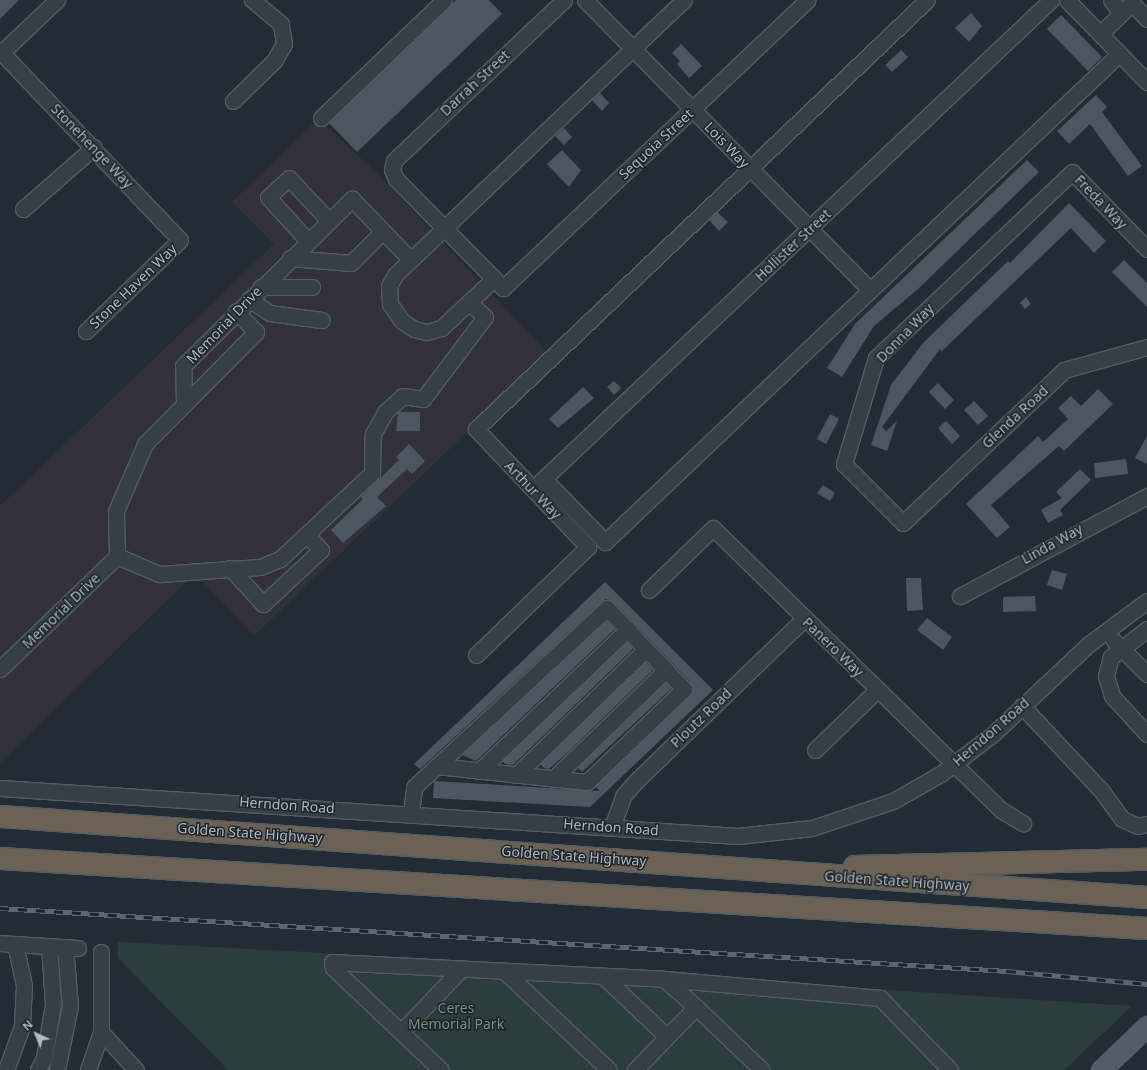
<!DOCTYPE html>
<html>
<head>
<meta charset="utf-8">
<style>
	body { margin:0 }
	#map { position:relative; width:1147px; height:1070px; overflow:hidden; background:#232c35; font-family:"Noto Sans",sans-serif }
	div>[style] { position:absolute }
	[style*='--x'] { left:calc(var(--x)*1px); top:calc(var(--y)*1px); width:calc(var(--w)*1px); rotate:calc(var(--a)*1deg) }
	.medical>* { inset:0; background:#31303b }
	.green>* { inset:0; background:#2b3d3c }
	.building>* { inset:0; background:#4c5661 }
	.roads { filter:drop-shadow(1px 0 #545c64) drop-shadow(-1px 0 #545c64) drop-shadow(0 1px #545c64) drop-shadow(0 -1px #545c64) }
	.minor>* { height:15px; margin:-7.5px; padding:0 7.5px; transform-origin:7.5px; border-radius:7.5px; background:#363e46 }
	.major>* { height:19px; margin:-9.5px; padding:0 9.5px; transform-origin:9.5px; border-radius:9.5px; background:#545d66 }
	.highway>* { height:21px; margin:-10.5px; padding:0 10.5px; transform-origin:10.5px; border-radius:10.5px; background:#6b6154 }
	.rail>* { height:4.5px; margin-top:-2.25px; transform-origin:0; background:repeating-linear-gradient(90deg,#1c232b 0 9px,#5d6570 0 18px); box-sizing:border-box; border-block:1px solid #5d6570 }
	span { translate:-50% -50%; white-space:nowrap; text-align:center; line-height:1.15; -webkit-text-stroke:3px #1c232b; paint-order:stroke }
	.street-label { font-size:14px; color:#b1b9c3 }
	.park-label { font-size:14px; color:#729679 }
	.north { position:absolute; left:16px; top:1014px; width:40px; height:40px; -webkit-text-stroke:3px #1c232b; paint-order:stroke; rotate:316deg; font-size:11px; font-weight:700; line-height:16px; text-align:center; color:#b1b9c3 }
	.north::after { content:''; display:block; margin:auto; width:14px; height:18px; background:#b1b9c3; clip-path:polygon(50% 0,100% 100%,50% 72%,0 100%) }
</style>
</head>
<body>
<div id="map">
	<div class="medical">
		<i style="clip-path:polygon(318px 119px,378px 174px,549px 354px,254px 636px,203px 582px,187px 581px,0 763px,0 506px,274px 244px,232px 202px)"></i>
	</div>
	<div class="green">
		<i style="clip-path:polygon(118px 942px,306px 952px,1132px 1006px,1064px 1070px,228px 1070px,118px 958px)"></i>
	</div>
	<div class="building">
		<i style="clip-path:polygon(0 0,19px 0,0 19px)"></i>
		<i style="clip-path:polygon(456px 0,489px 0,502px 14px,357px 152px,329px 123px)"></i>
		<i style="clip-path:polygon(971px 13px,982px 26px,969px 42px,955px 28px)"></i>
		<i style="clip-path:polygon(1061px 15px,1102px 57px,1088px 71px,1047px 29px)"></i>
		<i style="clip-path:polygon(681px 44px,702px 66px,689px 78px,677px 64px,680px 61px,672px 53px)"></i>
		<i style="clip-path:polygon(901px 50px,908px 57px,892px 72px,885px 65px)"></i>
		<i style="clip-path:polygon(600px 93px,609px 103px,602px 111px,592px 100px)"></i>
		<i style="clip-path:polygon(1096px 95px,1107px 107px,1102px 112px,1142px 166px,1128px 176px,1090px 124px,1069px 144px,1057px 131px)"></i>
		<i style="clip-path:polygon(564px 128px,572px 137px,564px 145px,555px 136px)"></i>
		<i style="clip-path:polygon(562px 150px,581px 170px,569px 187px,547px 164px)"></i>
		<i style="clip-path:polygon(1027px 160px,1039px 172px,918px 289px,874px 326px,842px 377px,827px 368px,855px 324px)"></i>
		<i style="clip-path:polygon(1069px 203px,1106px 241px,1094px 253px,1071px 228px,942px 351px,940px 349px,882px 427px,886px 431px,897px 421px,887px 451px,871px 445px,891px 385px,923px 343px,1008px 261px,1010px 263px)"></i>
		<i style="clip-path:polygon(717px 212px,728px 222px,719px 231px,709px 220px)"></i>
		<i style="clip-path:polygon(1124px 260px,1147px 283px,1147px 307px,1112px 272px)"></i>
		<i style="clip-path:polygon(1026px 297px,1031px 304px,1025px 309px,1020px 303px)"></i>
		<i style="clip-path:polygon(614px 381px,621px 388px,614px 395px,607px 387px)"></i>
		<i style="clip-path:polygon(938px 383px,954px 400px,945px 409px,929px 392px)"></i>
		<i style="clip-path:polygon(583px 387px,594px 398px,558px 428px,549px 419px)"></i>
		<i style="clip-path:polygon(1098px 389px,1113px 404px,1064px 451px,1059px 446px,991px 505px,1010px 527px,997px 538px,966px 504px,1038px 436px,1043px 442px,1068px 419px,1058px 408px,1071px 396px,1081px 406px)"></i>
		<i style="clip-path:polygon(974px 401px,988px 416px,978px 425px,964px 410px)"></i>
		<i style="clip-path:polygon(398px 412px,420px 412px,420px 431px,396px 431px)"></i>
		<i style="clip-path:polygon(830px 414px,839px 419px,826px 444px,817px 439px)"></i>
		<i style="clip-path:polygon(946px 421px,960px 436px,952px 444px,938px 428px)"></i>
		<i style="clip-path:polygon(1147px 436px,1147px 464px,1135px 458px)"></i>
		<i style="clip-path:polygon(409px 444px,425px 461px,412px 474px,407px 469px,377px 497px,386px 506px,343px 543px,331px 530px,363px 499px,361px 497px,399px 460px,396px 457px)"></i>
		<i style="clip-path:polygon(1126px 459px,1128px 474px,1095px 478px,1094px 463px)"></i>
		<i style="clip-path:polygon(1080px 469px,1091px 480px,1060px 510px,1063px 515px,1048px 523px,1041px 510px,1062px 498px,1056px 492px)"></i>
		<i style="clip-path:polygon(823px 485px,835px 493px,830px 501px,817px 493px)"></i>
		<i style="clip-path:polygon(1052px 570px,1067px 574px,1062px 590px,1047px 585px)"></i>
		<i style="clip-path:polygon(906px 578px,921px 578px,923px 610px,907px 611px)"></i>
		<i style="clip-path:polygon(605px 582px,713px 690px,590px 807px,433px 798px,434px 781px,600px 791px,595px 786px,690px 696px,691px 683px,614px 602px,605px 599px,420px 769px,414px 764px)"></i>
		<i style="clip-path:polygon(1035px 596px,1036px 611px,1003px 612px,1003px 597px)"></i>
		<i style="clip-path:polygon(927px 618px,952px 637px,943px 650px,917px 630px)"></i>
		<i style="clip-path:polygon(607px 621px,615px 629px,476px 761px,462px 755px)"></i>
		<i style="clip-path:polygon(627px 642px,633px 649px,513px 765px,505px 764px,502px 761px)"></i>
		<i style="clip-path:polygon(646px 662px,653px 670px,565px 755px,549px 769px,544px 768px,540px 764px)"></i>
		<i style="clip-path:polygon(666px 683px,671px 689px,582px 772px,578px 768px)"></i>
	</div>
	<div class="roads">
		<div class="minor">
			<i style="--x:564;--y:0;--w:234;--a:136.6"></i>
			<i style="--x:394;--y:161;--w:9;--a:103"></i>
			<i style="--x:392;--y:170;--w:10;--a:66"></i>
			<i style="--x:396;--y:179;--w:153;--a:45.5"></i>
			<i style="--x:503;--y:288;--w:419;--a:-43.4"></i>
			<i style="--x:585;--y:0;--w:405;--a:45.5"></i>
			<i style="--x:1067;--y:0;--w:115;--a:45.7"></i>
			<i style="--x:1111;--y:0;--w:16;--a:52"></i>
			<i style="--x:1100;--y:34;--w:45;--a:-44.1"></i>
			<i style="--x:1132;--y:3;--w:22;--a:47"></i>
			<i style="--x:2;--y:53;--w:258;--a:46.4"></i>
			<i style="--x:180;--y:240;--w:131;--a:135.9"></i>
			<i style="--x:0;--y:54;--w:79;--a:-43.5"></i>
			<i style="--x:233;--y:101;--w:57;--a:-44.3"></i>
			<i style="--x:274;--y:61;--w:20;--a:-60"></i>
			<i style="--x:284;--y:44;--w:20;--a:-99"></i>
			<i style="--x:281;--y:24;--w:38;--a:-140"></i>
			<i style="--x:321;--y:118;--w:170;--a:-43.8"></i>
			<i style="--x:23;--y:209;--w:94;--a:-41.1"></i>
			<i style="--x:308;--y:241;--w:59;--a:-132.3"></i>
			<i style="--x:268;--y:197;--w:28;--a:-42"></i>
			<i style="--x:289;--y:178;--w:59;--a:47.1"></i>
			<i style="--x:1147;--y:249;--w:107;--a:-134.2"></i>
			<i style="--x:1072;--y:172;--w:270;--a:136.5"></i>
			<i style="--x:876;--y:358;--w:111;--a:106.8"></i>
			<i style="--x:844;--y:464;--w:83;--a:45"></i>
			<i style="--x:903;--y:523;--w:222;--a:-43.5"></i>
			<i style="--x:1064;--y:370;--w:86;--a:-15.5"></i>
			<i style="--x:290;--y:258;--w:61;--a:4.7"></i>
			<i style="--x:351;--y:263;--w:45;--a:-45"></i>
			<i style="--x:261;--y:287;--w:51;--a:0"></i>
			<i style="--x:249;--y:299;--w:25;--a:34"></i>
			<i style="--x:270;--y:313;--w:52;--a:7.7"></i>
			<i style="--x:469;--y:302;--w:34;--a:-43"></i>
			<i style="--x:184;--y:405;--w:39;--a:-91"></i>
			<i style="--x:183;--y:366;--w:238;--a:-44.7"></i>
			<i style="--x:352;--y:199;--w:83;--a:46"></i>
			<i style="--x:544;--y:479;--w:88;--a:45.9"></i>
			<i style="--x:605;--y:542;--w:709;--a:-43.51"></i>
			<i style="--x:536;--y:486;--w:708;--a:-43.34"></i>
			<i style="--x:117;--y:556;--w:46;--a:23.2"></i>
			<i style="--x:159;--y:574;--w:101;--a:-4"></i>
			<i style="--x:260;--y:567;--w:22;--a:-22"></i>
			<i style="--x:280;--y:559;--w:126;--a:-43.1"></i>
			<i style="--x:372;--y:473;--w:39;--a:-89"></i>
			<i style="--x:373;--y:434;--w:25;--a:-61"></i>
			<i style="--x:385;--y:412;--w:24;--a:-42"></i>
			<i style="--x:403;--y:396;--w:20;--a:9"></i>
			<i style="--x:423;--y:399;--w:103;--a:-52.9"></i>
			<i style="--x:485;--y:317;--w:22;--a:-137"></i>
			<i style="--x:469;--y:302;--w:38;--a:137"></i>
			<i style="--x:441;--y:328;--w:15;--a:164"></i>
			<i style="--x:427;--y:332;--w:13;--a:-167"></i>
			<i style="--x:414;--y:329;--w:14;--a:-146"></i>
			<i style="--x:402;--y:321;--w:21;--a:-125"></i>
			<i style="--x:390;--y:304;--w:18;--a:-93"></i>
			<i style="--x:389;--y:286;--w:13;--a:-61"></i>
			<i style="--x:395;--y:275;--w:399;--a:-43.6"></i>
			<i style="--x:230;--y:568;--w:49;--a:47.5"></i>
			<i style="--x:263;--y:604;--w:79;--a:-43"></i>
			<i style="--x:321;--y:550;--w:21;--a:-133"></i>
			<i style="--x:649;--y:590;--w:89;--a:-44.1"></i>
			<i style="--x:713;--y:528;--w:403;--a:44.4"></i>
			<i style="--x:1001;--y:810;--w:26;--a:31"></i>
			<i style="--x:960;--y:596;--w:212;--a:-28.1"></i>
			<i style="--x:1147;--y:629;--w:46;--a:142.1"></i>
			<i style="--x:1111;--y:657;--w:20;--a:105"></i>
			<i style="--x:1106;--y:676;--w:21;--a:73"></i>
			<i style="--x:1112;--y:696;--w:52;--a:47.4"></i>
			<i style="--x:1114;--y:641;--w:47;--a:45"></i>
			<i style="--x:476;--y:655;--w:156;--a:-44"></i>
			<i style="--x:588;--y:547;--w:163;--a:-133.5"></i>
			<i style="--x:476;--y:429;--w:622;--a:-43.57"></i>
			<i style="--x:0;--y:669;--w:163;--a:-44"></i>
			<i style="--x:117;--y:556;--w:45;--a:-91.3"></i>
			<i style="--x:116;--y:511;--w:73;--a:-66.6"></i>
			<i style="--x:145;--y:444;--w:158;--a:-45.3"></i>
			<i style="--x:256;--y:332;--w:29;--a:-134"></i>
			<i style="--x:1022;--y:706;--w:115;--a:46.8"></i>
			<i style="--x:1101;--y:790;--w:36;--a:54"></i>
			<i style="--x:1122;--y:819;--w:17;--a:24"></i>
			<i style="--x:1138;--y:826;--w:9;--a:-13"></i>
			<i style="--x:815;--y:750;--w:86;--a:-44.1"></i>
			<i style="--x:479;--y:771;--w:206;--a:-43.6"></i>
			<i style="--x:516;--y:775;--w:181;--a:-44.1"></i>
			<i style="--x:553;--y:779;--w:157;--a:-44"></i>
			<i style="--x:0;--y:788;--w:740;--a:3.72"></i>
			<i style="--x:738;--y:836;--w:74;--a:-6.2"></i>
			<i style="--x:812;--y:828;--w:85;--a:-18.4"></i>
			<i style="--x:893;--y:801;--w:56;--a:-29.7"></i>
			<i style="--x:942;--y:773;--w:64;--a:-37.4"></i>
			<i style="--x:993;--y:734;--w:132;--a:-43.2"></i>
			<i style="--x:1089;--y:644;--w:72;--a:-36.6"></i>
			<i style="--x:411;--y:813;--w:26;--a:-83"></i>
			<i style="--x:414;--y:787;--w:263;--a:-42.8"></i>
			<i style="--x:607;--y:608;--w:112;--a:46.5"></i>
			<i style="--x:684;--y:689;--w:134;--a:136.2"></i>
			<i style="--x:587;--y:782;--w:151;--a:-173.9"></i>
			<i style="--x:612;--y:827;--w:33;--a:-70"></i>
			<i style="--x:623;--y:796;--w:18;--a:-49"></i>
			<i style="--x:635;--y:782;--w:235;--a:-44"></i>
			<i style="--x:0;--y:943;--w:78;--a:3.7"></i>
			<i style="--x:504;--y:971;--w:144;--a:43.3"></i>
			<i style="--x:603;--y:976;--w:88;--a:43.6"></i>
			<i style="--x:664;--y:979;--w:217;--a:5"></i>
			<i style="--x:880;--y:998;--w:100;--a:45.8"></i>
			<i style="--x:101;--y:1032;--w:52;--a:47.4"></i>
			<i style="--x:401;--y:1032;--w:87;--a:-46.4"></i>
			<i style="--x:6;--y:1070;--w:47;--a:-70"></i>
			<i style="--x:22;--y:1026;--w:41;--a:-87.2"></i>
			<i style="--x:24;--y:985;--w:42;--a:-102.4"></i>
			<i style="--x:38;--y:1070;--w:13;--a:-63"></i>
			<i style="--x:44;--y:1058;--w:55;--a:-80.5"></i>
			<i style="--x:53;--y:1004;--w:58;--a:-93.9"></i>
			<i style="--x:57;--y:1070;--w:65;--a:-78.5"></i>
			<i style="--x:70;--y:1006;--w:59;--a:-94.8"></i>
			<i style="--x:88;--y:1070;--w:40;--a:-71.1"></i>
			<i style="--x:101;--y:1032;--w:80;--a:-90"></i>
			<i style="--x:441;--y:1070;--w:149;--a:-136.6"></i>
			<i style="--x:333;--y:968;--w:6;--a:-99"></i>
			<i style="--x:332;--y:962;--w:332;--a:2.9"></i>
			<i style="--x:664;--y:979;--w:43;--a:41.2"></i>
			<i style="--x:635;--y:1070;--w:88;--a:-45.9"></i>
			<i style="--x:696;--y:1007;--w:91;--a:43.7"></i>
		</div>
		<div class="major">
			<i style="--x:1101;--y:1070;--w:64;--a:-43.7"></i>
		</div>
		<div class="highway">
			<i style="--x:0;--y:816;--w:1150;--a:4.04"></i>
			<i style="--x:0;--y:858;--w:1149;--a:3.49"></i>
			<i style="--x:854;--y:866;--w:293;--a:-1.4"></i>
		</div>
	</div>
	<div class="rail">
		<i style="--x:0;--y:908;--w:1009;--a:3.58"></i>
		<i style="--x:1007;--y:971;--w:141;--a:5.3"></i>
	</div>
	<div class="street-label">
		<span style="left:475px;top:83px;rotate:-43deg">Darrah Street</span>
		<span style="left:656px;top:144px;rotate:-43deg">Sequoia Street</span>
		<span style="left:727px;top:145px;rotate:46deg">Lois Way</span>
		<span style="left:92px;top:146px;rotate:46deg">Stonehenge Way</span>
		<span style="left:1101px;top:202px;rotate:46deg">Freda Way</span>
		<span style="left:793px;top:245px;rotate:-43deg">Hollister Street</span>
		<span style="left:133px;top:286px;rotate:-44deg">Stone Haven Way</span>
		<span style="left:224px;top:325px;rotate:-46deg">Memorial Drive</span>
		<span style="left:905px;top:333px;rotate:-46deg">Donna Way</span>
		<span style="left:1015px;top:417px;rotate:-43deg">Glenda Road</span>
		<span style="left:533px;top:490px;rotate:46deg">Arthur Way</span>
		<span style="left:1052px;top:544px;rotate:-29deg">Linda Way</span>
		<span style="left:61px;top:611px;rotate:-44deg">Memorial Drive</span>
		<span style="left:833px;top:647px;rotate:44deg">Panero Way</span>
		<span style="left:701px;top:718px;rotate:-44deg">Ploutz Road</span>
		<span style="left:991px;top:732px;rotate:-41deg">Herndon Road</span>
		<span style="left:287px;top:805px;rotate:4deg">Herndon Road</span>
		<span style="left:611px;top:827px;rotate:4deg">Herndon Road</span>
		<span style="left:250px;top:833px;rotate:4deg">Golden State Highway</span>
		<span style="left:574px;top:856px;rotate:4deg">Golden State Highway</span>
		<span style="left:897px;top:881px;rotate:4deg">Golden State Highway</span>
	</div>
	<div class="park-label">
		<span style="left:456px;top:1016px">Ceres<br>Memorial Park</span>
	</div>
	<div class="north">N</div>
</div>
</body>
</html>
